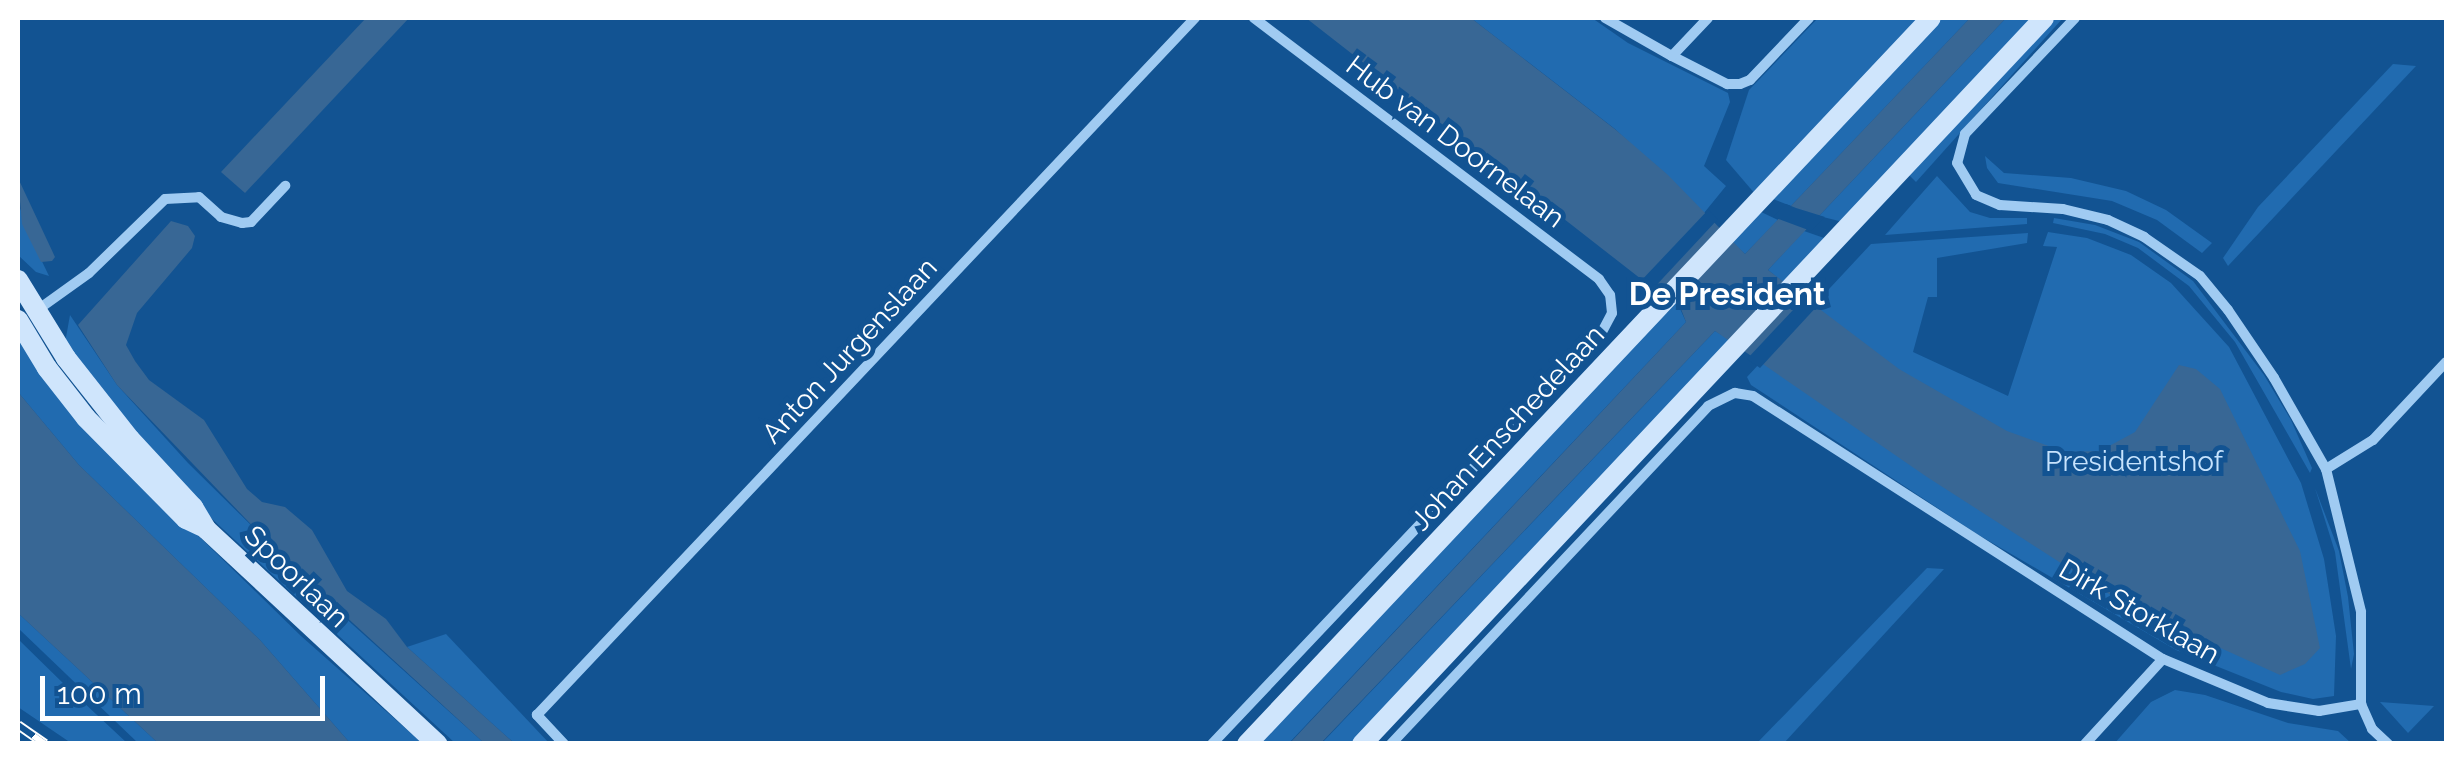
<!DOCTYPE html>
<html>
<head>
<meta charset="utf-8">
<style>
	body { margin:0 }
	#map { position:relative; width:2464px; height:761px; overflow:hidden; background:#125392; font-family:Raleway,sans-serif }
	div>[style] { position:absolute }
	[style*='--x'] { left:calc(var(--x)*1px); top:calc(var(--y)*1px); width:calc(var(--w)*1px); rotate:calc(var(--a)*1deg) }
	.green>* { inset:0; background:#216bb0 }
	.water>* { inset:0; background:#386795 }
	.pier>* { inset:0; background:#125392 }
	.street>* { height:10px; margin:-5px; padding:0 5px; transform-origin:5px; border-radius:5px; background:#a0cbf2 }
	.secondary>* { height:20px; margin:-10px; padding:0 10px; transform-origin:10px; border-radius:10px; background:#cfe5fc }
	.rail>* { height:10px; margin-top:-5px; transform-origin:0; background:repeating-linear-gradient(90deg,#125392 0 19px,#fff 0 38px); box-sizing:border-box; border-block:2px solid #fff }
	span { translate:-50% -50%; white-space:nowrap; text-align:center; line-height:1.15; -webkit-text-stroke:10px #125392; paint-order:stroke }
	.street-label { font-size:28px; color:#fff }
	.park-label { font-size:28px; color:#c7e3fd }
	.quarter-label { font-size:32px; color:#fff; font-weight:700 }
	.frame { position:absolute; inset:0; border:20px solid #fff; pointer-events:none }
	.scale { position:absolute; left:40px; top:676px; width:285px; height:45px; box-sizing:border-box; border:5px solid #fff; border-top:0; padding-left:12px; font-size:30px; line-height:35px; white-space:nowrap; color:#fff; -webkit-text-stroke:8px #125392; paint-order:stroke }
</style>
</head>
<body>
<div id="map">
	<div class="green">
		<i style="clip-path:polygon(1471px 18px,1592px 18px,1628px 43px,1728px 93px,1730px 102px,1704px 166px,1726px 186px,1704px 213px,1615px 129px)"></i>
		<i style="clip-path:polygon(1818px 18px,1921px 18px,1756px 195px,1726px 160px,1749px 90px)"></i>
		<i style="clip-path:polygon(1938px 18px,1970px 18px,1791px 206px,1768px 197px)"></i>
		<i style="clip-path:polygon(2006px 18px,2037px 18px,1843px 222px,1819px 216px)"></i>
		<i style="clip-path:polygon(2052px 18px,2063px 18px,1916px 182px,1906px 172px)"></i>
		<i style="clip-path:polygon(2393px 64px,2416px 66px,2228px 266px,2223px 258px,2258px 207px)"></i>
		<i style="clip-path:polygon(1985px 156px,2004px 173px,2071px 178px,2126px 191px,2166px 210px,2212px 243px,2202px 253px,2157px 220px,2112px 201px,1998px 183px,1987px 168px)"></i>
		<i style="clip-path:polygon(1937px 176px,1970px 212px,1990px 218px,2027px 218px,2027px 224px,1885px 235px)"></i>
		<i style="clip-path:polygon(18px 203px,36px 249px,49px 276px,36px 272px,18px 255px)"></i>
		<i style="clip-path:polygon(1759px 211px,1778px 220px,1745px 254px,1732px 242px)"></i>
		<i style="clip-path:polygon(2054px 218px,2095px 225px,2139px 242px,2193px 281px,2264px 375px,2291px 420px,2312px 468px,2310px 473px,2235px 342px,2189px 286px,2138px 248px,2105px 234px,2053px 223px)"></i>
		<i style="clip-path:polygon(1804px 231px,1827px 239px,1783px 282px,1768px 270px)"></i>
		<i style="clip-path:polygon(2048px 232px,2087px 238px,2131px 255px,2171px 283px,2229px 347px,2301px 483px,2324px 559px,2336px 636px,2334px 696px,2313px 699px,2281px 692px,2176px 650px,1977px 534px,1751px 385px,1747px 377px,1871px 244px,2028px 233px,2027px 243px,1937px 258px,1937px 297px,1928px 297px,1913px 352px,2008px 396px,2057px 247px,2043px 246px)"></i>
		<i style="clip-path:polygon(1677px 302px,1686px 322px,1289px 743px,1255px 744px,1664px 311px,1667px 313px)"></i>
		<i style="clip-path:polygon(70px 315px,117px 385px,188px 463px,342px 615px,484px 743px,455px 743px,211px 518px,125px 425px,65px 343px)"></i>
		<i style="clip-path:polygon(18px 326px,130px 469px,301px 636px,422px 743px,350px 743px,260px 640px,79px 465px,18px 392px)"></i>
		<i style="clip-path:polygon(1715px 331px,1730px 340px,1352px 743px,1321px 744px)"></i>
		<i style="clip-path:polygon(2315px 488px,2339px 551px,2348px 597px,2354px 654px,2351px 669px,2335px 552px)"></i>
		<i style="clip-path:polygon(1927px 568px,1944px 569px,1784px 743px,1757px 743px)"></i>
		<i style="clip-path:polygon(18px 613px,158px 743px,138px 743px,18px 628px)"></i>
		<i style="clip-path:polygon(446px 634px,549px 743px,514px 743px,407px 647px)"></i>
		<i style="clip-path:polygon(18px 639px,66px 686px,127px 743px,71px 743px,18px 707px)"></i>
		<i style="clip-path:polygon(2175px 690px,2205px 695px,2288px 723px,2338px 731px,2351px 743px,2114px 744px,2151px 702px)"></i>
		<i style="clip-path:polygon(2380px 702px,2434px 706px,2408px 733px)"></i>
	</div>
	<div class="water">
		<i style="clip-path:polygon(366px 18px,409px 18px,245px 193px,221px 172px)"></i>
		<i style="clip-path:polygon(1306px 18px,1471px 18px,1616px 130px,1668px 175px,1745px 254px,1970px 18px,2006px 18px,1768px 270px,1899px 369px,2007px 431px,2065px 452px,2100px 451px,2135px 432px,2179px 365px,2196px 369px,2220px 389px,2300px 551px,2320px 648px,2305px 664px,2280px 675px,2128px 606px,1927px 477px,1715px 331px,1321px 743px,1289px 744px,1686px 322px,1679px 304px,1659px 293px)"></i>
		<i style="clip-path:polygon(18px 178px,55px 257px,52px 261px,41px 262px,22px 224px)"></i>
		<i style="clip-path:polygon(171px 221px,188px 226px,195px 236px,192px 248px,137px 313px,126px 345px,135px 361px,149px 380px,204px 420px,247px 489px,262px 502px,285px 507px,312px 530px,347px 591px,386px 619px,407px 647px,514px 743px,484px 743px,294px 569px,117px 385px,78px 325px)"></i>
		<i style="clip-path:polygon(18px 392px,79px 465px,260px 640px,350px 743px,158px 743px,18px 613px)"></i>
	</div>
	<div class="pier">
		<i style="clip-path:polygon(1786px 204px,1796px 208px,1825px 217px,1811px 231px,1773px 217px)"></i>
		<i style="clip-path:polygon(1708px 210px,1718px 219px,1650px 292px,1639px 283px)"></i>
		<i style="clip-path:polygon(1808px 294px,1820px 303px,1760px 368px,1747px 359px)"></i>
	</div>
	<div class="street">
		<i style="--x:1605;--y:18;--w:77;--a:29.6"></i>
		<i style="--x:1672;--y:56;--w:62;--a:27"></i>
		<i style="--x:1727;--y:84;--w:13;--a:0"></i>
		<i style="--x:1740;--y:84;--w:11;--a:-22"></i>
		<i style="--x:1750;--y:80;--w:86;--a:-46.4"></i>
		<i style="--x:2075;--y:18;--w:160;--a:133.5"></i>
		<i style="--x:1965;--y:134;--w:30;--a:105"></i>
		<i style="--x:1957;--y:163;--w:37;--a:59"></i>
		<i style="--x:1976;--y:195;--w:26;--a:23"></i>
		<i style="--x:2000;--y:205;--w:63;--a:3.6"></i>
		<i style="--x:2063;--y:209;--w:46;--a:13.7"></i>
		<i style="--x:2108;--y:220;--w:40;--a:25"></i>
		<i style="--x:2144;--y:237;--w:68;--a:34.9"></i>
		<i style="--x:2200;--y:276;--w:44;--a:50.5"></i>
		<i style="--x:2228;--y:310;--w:82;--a:55.9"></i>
		<i style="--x:2274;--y:378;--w:105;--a:60.3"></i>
		<i style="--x:2326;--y:469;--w:147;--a:76.2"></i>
		<i style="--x:2361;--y:612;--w:92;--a:90"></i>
		<i style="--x:1672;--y:56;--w:52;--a:-46.5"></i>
		<i style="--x:36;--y:311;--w:65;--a:-35.6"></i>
		<i style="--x:89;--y:273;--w:106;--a:-44.2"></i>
		<i style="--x:165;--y:199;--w:34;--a:-3"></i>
		<i style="--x:199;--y:197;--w:30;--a:42"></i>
		<i style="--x:221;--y:217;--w:22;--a:16"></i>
		<i style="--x:242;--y:223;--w:9;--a:-6"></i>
		<i style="--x:251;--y:222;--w:50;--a:-46.6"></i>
		<i style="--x:2326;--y:469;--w:55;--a:-31.7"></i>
		<i style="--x:2373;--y:440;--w:107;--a:-46.9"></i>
		<i style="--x:2361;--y:704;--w:27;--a:66"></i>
		<i style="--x:2372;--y:729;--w:22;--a:43"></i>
		<i style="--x:564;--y:744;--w:40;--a:-133"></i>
		<i style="--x:537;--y:715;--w:959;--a:-46.65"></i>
		<i style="--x:1212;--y:744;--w:567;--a:-46.57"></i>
		<i style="--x:1602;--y:332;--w:21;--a:-62"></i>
		<i style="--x:1612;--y:313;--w:18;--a:-96"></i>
		<i style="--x:1610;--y:295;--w:19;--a:-125"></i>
		<i style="--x:1599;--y:279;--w:433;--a:-142.9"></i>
		<i style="--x:1391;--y:744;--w:463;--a:-46.8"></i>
		<i style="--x:1708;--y:406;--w:30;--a:-26"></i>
		<i style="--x:1735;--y:393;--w:18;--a:9"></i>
		<i style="--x:1753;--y:396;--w:487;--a:32.7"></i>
		<i style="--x:2163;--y:659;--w:114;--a:22.7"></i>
		<i style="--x:2268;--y:703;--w:52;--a:8.9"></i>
		<i style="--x:2319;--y:711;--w:43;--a:-9.5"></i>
		<i style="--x:2085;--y:744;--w:115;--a:-47.5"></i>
	</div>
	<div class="secondary">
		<i style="--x:18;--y:280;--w:92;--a:58.4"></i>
		<i style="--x:66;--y:358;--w:103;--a:51.7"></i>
		<i style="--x:130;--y:439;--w:93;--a:47.2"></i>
		<i style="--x:193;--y:507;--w:26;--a:59"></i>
		<i style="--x:206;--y:529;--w:316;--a:42.9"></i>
		<i style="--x:18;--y:320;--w:56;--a:58.9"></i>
		<i style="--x:47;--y:368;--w:63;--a:52"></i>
		<i style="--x:86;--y:418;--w:142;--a:45.3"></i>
		<i style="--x:186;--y:519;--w:17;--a:25"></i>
		<i style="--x:1247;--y:744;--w:997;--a:-46.71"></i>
		<i style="--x:1362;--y:744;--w:996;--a:-46.79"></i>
	</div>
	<div class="rail">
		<i style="--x:18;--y:725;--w:33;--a:35"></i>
	</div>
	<div class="street-label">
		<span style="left:1455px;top:142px;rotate:37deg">Hub van Doornelaan</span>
		<span style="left:850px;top:351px;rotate:-47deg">Anton Jurgenslaan</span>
		<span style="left:1508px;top:428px;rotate:-47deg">Johan Enschedelaan</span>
		<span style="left:296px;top:577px;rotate:44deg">Spoorlaan</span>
		<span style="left:2139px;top:612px;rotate:30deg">Dirk Storklaan</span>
	</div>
	<div class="park-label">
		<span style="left:2134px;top:462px">Presidentshof</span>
	</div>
	<div class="quarter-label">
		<span style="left:1727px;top:294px">De President</span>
	</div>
	<div class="frame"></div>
	<div class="scale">100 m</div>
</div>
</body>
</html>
